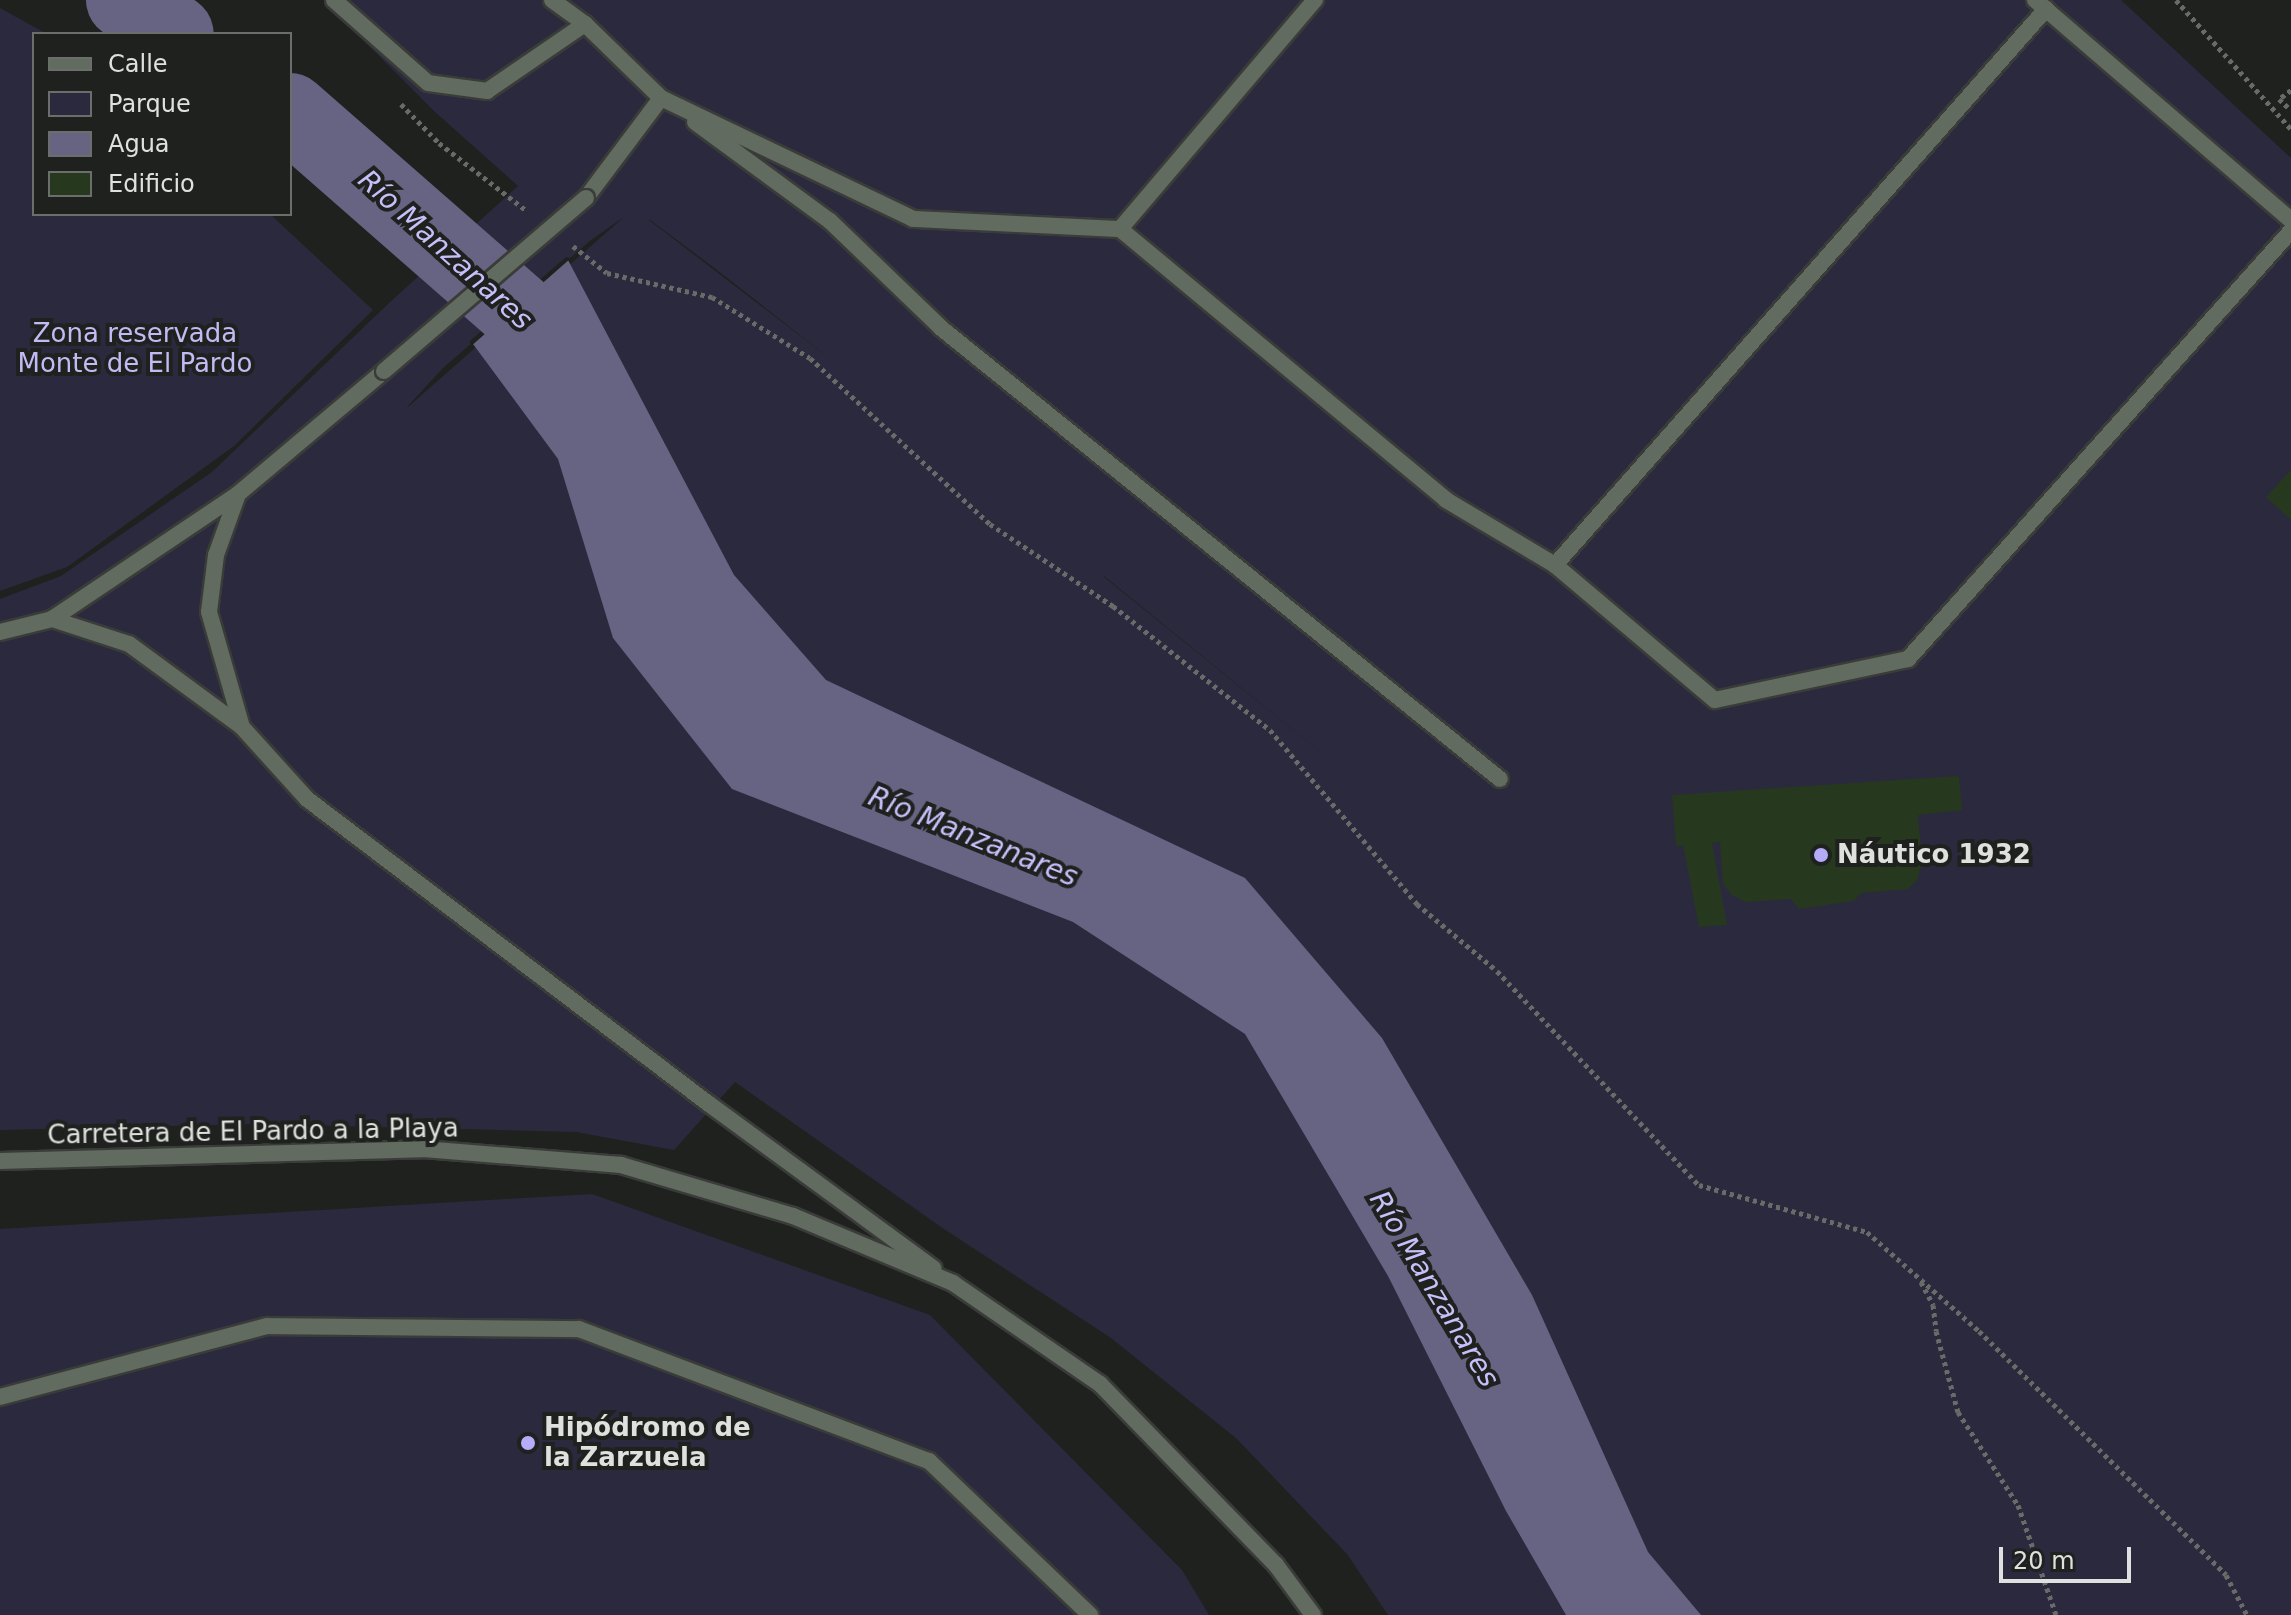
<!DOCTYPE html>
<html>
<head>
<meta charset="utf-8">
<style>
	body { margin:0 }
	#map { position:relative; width:2291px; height:1615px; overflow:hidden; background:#1f211e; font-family:"DejaVu Sans",sans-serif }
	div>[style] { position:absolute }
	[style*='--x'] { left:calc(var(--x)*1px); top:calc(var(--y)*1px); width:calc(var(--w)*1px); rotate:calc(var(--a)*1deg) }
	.green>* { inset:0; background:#2b293e }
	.water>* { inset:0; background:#666383 }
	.pier>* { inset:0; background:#1f211e }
	.river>* { height:78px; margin:-39px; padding:0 39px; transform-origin:39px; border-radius:39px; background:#666383 }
	.building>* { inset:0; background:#26391e }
	.path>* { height:5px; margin-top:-2.5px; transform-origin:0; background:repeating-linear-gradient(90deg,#696b68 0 4px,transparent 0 8px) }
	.roads { filter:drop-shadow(2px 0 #3a3c39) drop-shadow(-2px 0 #3a3c39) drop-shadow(0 2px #3a3c39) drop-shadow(0 -2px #3a3c39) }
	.lane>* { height:16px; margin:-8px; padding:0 8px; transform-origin:8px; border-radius:8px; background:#626b5f }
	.street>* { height:16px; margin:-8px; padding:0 8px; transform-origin:8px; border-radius:8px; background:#626b5f }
	.bridges { filter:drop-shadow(2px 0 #3a3c39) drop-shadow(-2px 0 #3a3c39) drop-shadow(0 2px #3a3c39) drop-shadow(0 -2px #3a3c39) }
	.street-bridge>* { height:16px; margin:-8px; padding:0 8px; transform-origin:8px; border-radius:8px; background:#626b5f }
	.dots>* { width:22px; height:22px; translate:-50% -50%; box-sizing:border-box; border:4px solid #1f211e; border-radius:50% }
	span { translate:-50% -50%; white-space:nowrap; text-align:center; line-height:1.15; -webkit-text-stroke:8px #1f211e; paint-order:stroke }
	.park-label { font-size:26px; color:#c0bbf4 }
	.poi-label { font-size:26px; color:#dfe1df; font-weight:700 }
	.left { translate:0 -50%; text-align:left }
	.street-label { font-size:26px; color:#dfe1df }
	.water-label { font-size:28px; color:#c5c0fa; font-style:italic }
	.legend { position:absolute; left:32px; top:32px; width:260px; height:184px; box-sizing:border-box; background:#1f211e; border:2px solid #6c6e6b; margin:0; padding:10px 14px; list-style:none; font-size:24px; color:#dfe1df }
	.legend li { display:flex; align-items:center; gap:16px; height:40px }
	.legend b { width:40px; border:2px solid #6c6e6b }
	.scale { position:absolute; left:1999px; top:1547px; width:132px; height:36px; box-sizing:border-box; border:4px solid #dfe1df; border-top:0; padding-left:10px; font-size:24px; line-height:28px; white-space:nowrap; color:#dfe1df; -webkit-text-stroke:6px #1f211e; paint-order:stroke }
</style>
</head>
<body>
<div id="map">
	<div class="green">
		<i style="clip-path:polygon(evenodd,323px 0,2121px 0,2291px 158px,2291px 1615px,1388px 1615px,1347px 1554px,1236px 1438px,1111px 1338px,944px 1229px,735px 1082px,674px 1150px,576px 1132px,253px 1124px,0 1130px,0 599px,61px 576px,212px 472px,388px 304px,518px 186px,434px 111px,323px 0,624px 217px,408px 407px,407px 407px,443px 368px,591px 240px,624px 217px,323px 0,649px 219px,717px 270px,833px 361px,649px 220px,649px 219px,323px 0,1104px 576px,1345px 772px,1104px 577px,1104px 576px)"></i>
		<i style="clip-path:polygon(0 8px,47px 34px,34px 34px,34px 214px,270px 214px,373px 310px,234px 446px,67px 567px,0 591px)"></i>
		<i style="clip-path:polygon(592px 1194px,930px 1315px,1182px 1570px,1209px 1615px,0 1615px,0 1229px)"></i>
	</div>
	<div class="water">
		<i style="clip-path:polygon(568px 260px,734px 575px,826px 680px,1245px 878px,1382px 1038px,1532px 1295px,1648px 1552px,1701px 1615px,1566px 1615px,1506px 1511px,1388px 1276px,1245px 1034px,1073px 922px,732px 789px,613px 638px,558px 459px,473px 344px)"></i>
	</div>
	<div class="pier">
		<i style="clip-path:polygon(566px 257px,571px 258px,470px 347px,470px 341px)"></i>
	</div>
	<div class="river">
		<i style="--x:125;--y:0;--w:60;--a:34.2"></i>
		<i style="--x:290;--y:112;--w:319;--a:41.2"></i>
		<i style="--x:530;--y:322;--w:87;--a:58.7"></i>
	</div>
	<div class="building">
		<i style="clip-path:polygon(2291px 470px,2291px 520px,2266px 497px)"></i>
		<i style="clip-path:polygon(1959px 776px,1962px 810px,1918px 815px,1922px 863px,1917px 880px,1908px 889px,1861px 893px,1854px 901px,1799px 909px,1791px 899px,1745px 902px,1732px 895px,1723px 884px,1720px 842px,1712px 843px,1727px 925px,1699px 927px,1683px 845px,1676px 847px,1672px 795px)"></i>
	</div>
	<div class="path">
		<i style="--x:2176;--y:0;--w:173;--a:48.3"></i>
		<i style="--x:2291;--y:90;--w:15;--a:143"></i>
		<i style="--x:2279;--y:99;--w:16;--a:43"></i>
		<i style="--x:401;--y:104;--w:54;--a:45.7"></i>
		<i style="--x:439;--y:143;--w:111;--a:37.7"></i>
		<i style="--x:573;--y:246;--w:43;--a:38.5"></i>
		<i style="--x:607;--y:273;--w:108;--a:12.9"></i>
		<i style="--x:712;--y:297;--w:115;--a:31.9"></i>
		<i style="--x:810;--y:358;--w:245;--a:42.7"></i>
		<i style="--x:990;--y:524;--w:148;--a:33.7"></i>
		<i style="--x:1113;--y:606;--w:200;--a:38.3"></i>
		<i style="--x:1270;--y:730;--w:228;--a:49.8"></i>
		<i style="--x:1417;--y:904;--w:104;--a:39.9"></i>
		<i style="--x:1497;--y:971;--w:294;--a:46.7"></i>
		<i style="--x:1699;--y:1185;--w:174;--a:15.6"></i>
		<i style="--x:1867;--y:1232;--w:149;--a:41.5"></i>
		<i style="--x:1979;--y:1331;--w:347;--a:44.6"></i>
		<i style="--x:2226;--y:1575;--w:45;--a:62.3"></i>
		<i style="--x:1921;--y:1282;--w:26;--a:62"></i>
		<i style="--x:1933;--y:1305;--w:26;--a:83"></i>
		<i style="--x:1936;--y:1331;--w:84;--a:74.8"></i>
		<i style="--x:1958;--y:1412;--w:111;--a:57.2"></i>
		<i style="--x:2018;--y:1505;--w:116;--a:70.9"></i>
	</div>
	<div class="roads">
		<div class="lane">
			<i style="--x:334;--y:0;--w:125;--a:41.4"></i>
			<i style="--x:428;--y:83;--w:60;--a:7.7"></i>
			<i style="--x:487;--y:91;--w:119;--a:-34.4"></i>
			<i style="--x:552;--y:0;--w:41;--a:36"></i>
			<i style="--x:585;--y:24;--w:106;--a:44.2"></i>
			<i style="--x:661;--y:98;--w:280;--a:25.6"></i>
			<i style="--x:913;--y:219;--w:207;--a:2.8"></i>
			<i style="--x:1120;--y:229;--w:424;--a:39.7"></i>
			<i style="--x:1446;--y:500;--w:127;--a:30.8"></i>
			<i style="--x:1555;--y:565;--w:209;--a:40.2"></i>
			<i style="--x:1715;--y:700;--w:197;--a:-12"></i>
			<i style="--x:1908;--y:659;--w:574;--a:-48.18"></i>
			<i style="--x:2035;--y:0;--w:338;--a:40.7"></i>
			<i style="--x:695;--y:122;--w:167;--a:36.3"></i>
			<i style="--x:830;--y:221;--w:154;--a:43.9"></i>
			<i style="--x:941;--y:328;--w:718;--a:38.9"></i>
			<i style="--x:1120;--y:229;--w:301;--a:-49.6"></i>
			<i style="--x:1555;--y:565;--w:742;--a:-48.55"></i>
			<i style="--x:0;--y:1397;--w:276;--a:-14.9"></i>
			<i style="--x:267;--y:1326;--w:312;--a:0.6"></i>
			<i style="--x:579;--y:1329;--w:374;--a:20.7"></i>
			<i style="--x:929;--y:1461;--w:223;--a:43.7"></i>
		</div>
		<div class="street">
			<i style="--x:586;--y:198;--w:125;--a:-53.1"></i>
			<i style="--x:238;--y:494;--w:65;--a:109.8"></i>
			<i style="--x:216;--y:555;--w:57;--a:97"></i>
			<i style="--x:209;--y:612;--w:120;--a:74"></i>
			<i style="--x:242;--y:727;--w:97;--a:47.9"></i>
			<i style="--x:307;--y:799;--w:505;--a:37.19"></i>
			<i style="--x:709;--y:1104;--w:278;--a:36.2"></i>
			<i style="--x:52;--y:619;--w:81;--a:18"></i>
			<i style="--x:129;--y:644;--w:140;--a:36.3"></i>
			<i style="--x:0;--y:632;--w:54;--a:-14"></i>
			<i style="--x:52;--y:619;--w:224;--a:-33.9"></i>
			<i style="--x:238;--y:494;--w:191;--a:-40.1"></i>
			<i style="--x:0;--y:1161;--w:423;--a:-1.6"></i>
			<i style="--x:423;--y:1149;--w:199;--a:4.6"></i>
			<i style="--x:621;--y:1165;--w:179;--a:16.5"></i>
			<i style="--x:793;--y:1216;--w:173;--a:22.7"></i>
			<i style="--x:953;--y:1283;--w:178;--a:34.5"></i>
			<i style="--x:1100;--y:1384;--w:252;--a:45.8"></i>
			<i style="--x:1276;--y:1565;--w:62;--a:53.5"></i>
		</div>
	</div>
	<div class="bridges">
		<div class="street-bridge">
			<i style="--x:384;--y:371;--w:266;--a:-40.6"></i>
		</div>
	</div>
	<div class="dots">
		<i style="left:1821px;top:855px;background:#b4acf9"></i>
		<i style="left:528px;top:1443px;background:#b4acf9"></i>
	</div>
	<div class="park-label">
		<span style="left:135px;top:349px">Zona reservada<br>Monte de El Pardo</span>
	</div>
	<div class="poi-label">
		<span class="left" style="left:1837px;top:855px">Náutico 1932</span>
		<span class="left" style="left:544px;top:1443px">Hipódromo de<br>la Zarzuela</span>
	</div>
	<div class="street-label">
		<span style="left:253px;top:1132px;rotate:-1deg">Carretera de El Pardo a la Playa</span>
	</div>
	<div class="water-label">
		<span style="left:445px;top:250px;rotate:42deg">Río Manzanares</span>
		<span style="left:973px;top:837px;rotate:22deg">Río Manzanares</span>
		<span style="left:1434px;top:1289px;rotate:59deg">Río Manzanares</span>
	</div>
	<ul class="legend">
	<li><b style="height:10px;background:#626b5f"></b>Calle</li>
	<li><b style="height:22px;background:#2b293e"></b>Parque</li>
	<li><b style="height:22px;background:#666383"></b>Agua</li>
	<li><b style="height:22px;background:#26391e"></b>Edificio</li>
	</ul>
	<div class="scale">20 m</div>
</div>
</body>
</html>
